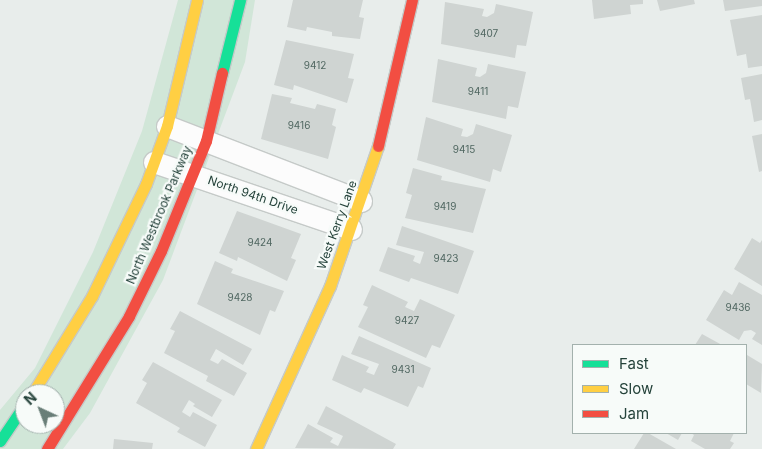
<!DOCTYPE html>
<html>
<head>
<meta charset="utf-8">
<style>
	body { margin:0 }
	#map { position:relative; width:762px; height:449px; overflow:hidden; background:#e8edeb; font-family:Inter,sans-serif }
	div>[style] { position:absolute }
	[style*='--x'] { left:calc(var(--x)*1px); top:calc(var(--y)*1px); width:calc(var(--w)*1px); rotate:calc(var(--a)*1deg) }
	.green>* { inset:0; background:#d1e6d8 }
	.building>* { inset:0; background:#cfd4d2 }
	.roads { filter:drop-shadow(1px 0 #c5cac8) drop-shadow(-1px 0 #c5cac8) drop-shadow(0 1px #c5cac8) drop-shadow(0 -1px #c5cac8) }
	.street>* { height:21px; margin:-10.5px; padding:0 10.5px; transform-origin:10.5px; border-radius:10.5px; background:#fcfcfc }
	.fast>* { height:11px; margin:-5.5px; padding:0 5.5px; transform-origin:5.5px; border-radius:5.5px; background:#16e098 }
	.slow>* { height:11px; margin:-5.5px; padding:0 5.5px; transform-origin:5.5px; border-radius:5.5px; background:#ffcf43 }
	.jam>* { height:11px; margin:-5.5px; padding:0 5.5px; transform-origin:5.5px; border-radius:5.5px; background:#f24e42 }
	span { translate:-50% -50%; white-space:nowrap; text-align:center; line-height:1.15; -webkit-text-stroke:4.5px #f7fbf9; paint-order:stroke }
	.number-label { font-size:10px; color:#506761 }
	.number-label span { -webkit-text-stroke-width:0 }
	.street-label { font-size:12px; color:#24423a }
	.legend { position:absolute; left:572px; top:344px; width:175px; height:90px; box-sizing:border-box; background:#f7fbf9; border:1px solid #a3b1ad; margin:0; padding:6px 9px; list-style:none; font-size:15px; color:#24423a }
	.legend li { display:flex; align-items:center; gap:10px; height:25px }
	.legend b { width:25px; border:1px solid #a3b1ad }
	.north { position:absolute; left:15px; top:384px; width:50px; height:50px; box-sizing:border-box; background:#f7fbf9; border:1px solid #a3b1ad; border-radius:50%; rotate:317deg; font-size:14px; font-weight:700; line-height:20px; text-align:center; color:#24423a }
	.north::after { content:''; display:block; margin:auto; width:18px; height:22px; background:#697e78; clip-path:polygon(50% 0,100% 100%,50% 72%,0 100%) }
</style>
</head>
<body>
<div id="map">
	<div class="green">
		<i style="clip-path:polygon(evenodd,178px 0,255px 0,245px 62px,163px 280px,90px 413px,63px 449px,0 449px,0 410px,35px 368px,93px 252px,142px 131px,178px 0,25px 394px,55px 394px,55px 424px,25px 424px,25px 394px)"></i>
	</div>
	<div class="building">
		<i style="clip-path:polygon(293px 0,363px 0,359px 17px,364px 18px,360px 39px,332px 36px,332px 32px,307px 27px,306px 31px,287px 27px)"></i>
		<i style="clip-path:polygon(592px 0,643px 0,643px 4px,630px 5px,631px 14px,594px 19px)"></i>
		<i style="clip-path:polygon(657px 0,694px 0,695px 4px,660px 11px)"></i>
		<i style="clip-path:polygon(723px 0,762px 0,762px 6px,725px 11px)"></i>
		<i style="clip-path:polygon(445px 2px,484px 9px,482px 16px,487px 17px,494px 13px,496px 4px,533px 12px,526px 46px,517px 45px,515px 58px,441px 44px)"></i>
		<i style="clip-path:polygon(762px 15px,762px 66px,748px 68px,746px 54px,737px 56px,730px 20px)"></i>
		<i style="clip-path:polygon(286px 40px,354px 54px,348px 78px,354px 79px,347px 103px,294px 85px,293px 90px,274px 85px)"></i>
		<i style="clip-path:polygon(438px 59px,477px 68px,475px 76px,480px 77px,486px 73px,488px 64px,526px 72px,518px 108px,508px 106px,506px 119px,432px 102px)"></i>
		<i style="clip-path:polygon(762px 74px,762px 120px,754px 122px,750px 99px,745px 100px,741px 78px)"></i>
		<i style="clip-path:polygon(272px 94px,292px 98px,290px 103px,315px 109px,317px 104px,336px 109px,332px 125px,336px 127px,328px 159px,261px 139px)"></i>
		<i style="clip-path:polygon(426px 117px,463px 129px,461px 136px,467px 137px,473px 134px,476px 124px,512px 135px,501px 172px,493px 169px,490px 182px,417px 160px)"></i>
		<i style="clip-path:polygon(762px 134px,762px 171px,759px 172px,752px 136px)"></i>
		<i style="clip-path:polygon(413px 168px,442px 176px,441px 180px,486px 189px,473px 233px,405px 218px,412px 195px,406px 193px)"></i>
		<i style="clip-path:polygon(237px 211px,301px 234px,291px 258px,296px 260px,287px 281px,238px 257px,237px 261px,219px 253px)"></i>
		<i style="clip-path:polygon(402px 226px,474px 251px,458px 294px,411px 278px,409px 282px,379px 271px,388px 247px,415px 256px,413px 261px,420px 264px,424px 252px,396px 245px)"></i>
		<i style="clip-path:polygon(752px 238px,760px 243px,762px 240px,762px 286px,734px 269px)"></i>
		<i style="clip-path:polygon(215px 261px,233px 269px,231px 273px,284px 291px,275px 312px,270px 310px,260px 335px,197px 304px)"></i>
		<i style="clip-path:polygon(739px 282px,762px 295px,762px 345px,752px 339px,756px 333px,751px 330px,744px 331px,739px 340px,706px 320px,724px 290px,732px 295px)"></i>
		<i style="clip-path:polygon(372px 285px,408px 302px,405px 307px,414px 311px,420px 299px,455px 315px,440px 348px,432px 345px,426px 358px,358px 327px,368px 307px,363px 305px)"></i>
		<i style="clip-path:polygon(180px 311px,252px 349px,243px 365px,216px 349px,210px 360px,218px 364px,222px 359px,247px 373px,234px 396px,206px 381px,208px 376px,164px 353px,175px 331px,170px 329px)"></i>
		<i style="clip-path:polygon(702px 334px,722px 345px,695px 345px)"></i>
		<i style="clip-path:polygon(359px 336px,431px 368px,423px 388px,418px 386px,408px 407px,364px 388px,361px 393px,332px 380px,342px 355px,369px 367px,366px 372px,374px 375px,379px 364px,351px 354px)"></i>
		<i style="clip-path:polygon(747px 355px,762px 364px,761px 393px,746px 384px)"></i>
		<i style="clip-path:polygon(153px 362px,222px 400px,212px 417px,193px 406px,195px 404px,189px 400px,182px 412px,190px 417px,193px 412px,217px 425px,205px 447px,177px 432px,180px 428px,136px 403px,147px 383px,142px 380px)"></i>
		<i style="clip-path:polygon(326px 406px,396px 444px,393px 449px,295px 448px,308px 424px,333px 438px,330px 442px,338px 446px,343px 436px,317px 424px)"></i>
		<i style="clip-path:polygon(644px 433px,648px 433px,676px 449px,634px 449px)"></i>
		<i style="clip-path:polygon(666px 433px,682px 433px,678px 440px)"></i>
		<i style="clip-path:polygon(691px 433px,734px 433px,730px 441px,734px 443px,730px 449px,705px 449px,691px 441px,694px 435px)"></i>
		<i style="clip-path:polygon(114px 439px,153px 443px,152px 449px,113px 449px)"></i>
	</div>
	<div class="roads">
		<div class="street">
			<i style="--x:167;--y:126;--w:208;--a:21.1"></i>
			<i style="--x:154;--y:162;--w:208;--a:18.8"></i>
		</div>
		<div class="fast">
			<i style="--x:222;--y:73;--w:75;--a:-76.1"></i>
			<i style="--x:0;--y:441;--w:45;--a:-56"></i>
		</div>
		<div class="slow">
			<i style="--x:32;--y:394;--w:115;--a:-58.5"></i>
			<i style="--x:92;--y:296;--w:124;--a:-64.3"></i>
			<i style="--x:146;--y:184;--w:62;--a:-70.1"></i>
			<i style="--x:167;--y:126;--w:130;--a:-76.6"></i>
			<i style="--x:256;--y:449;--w:179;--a:-65.6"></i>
			<i style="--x:330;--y:286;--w:148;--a:-71.1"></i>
		</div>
		<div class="jam">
			<i style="--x:378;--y:146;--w:150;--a:-76.9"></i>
			<i style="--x:47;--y:449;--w:156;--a:-58.3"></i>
			<i style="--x:129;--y:316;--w:72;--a:-63.8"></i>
			<i style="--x:161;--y:251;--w:119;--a:-67.8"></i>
			<i style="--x:206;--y:141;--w:70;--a:-76.8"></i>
		</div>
	</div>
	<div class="number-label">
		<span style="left:486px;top:34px">9407</span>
		<span style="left:315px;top:66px">9412</span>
		<span style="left:478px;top:92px">9411</span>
		<span style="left:299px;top:126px">9416</span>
		<span style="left:464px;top:150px">9415</span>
		<span style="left:445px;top:207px">9419</span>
		<span style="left:260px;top:243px">9424</span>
		<span style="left:446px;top:259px">9423</span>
		<span style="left:240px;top:298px">9428</span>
		<span style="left:738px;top:308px">9436</span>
		<span style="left:407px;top:321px">9427</span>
		<span style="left:403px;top:370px">9431</span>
	</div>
	<div class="street-label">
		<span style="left:253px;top:195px;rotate:19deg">North 94th Drive</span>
		<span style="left:159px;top:215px;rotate:-67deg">North Westbrook Parkway</span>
		<span style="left:337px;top:225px;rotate:-70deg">West Kerry Lane</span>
	</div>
	<ul class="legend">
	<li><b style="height:6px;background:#16e098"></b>Fast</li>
	<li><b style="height:6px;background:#ffcf43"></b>Slow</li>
	<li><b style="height:6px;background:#f24e42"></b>Jam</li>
	</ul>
	<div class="north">N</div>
</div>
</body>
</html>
